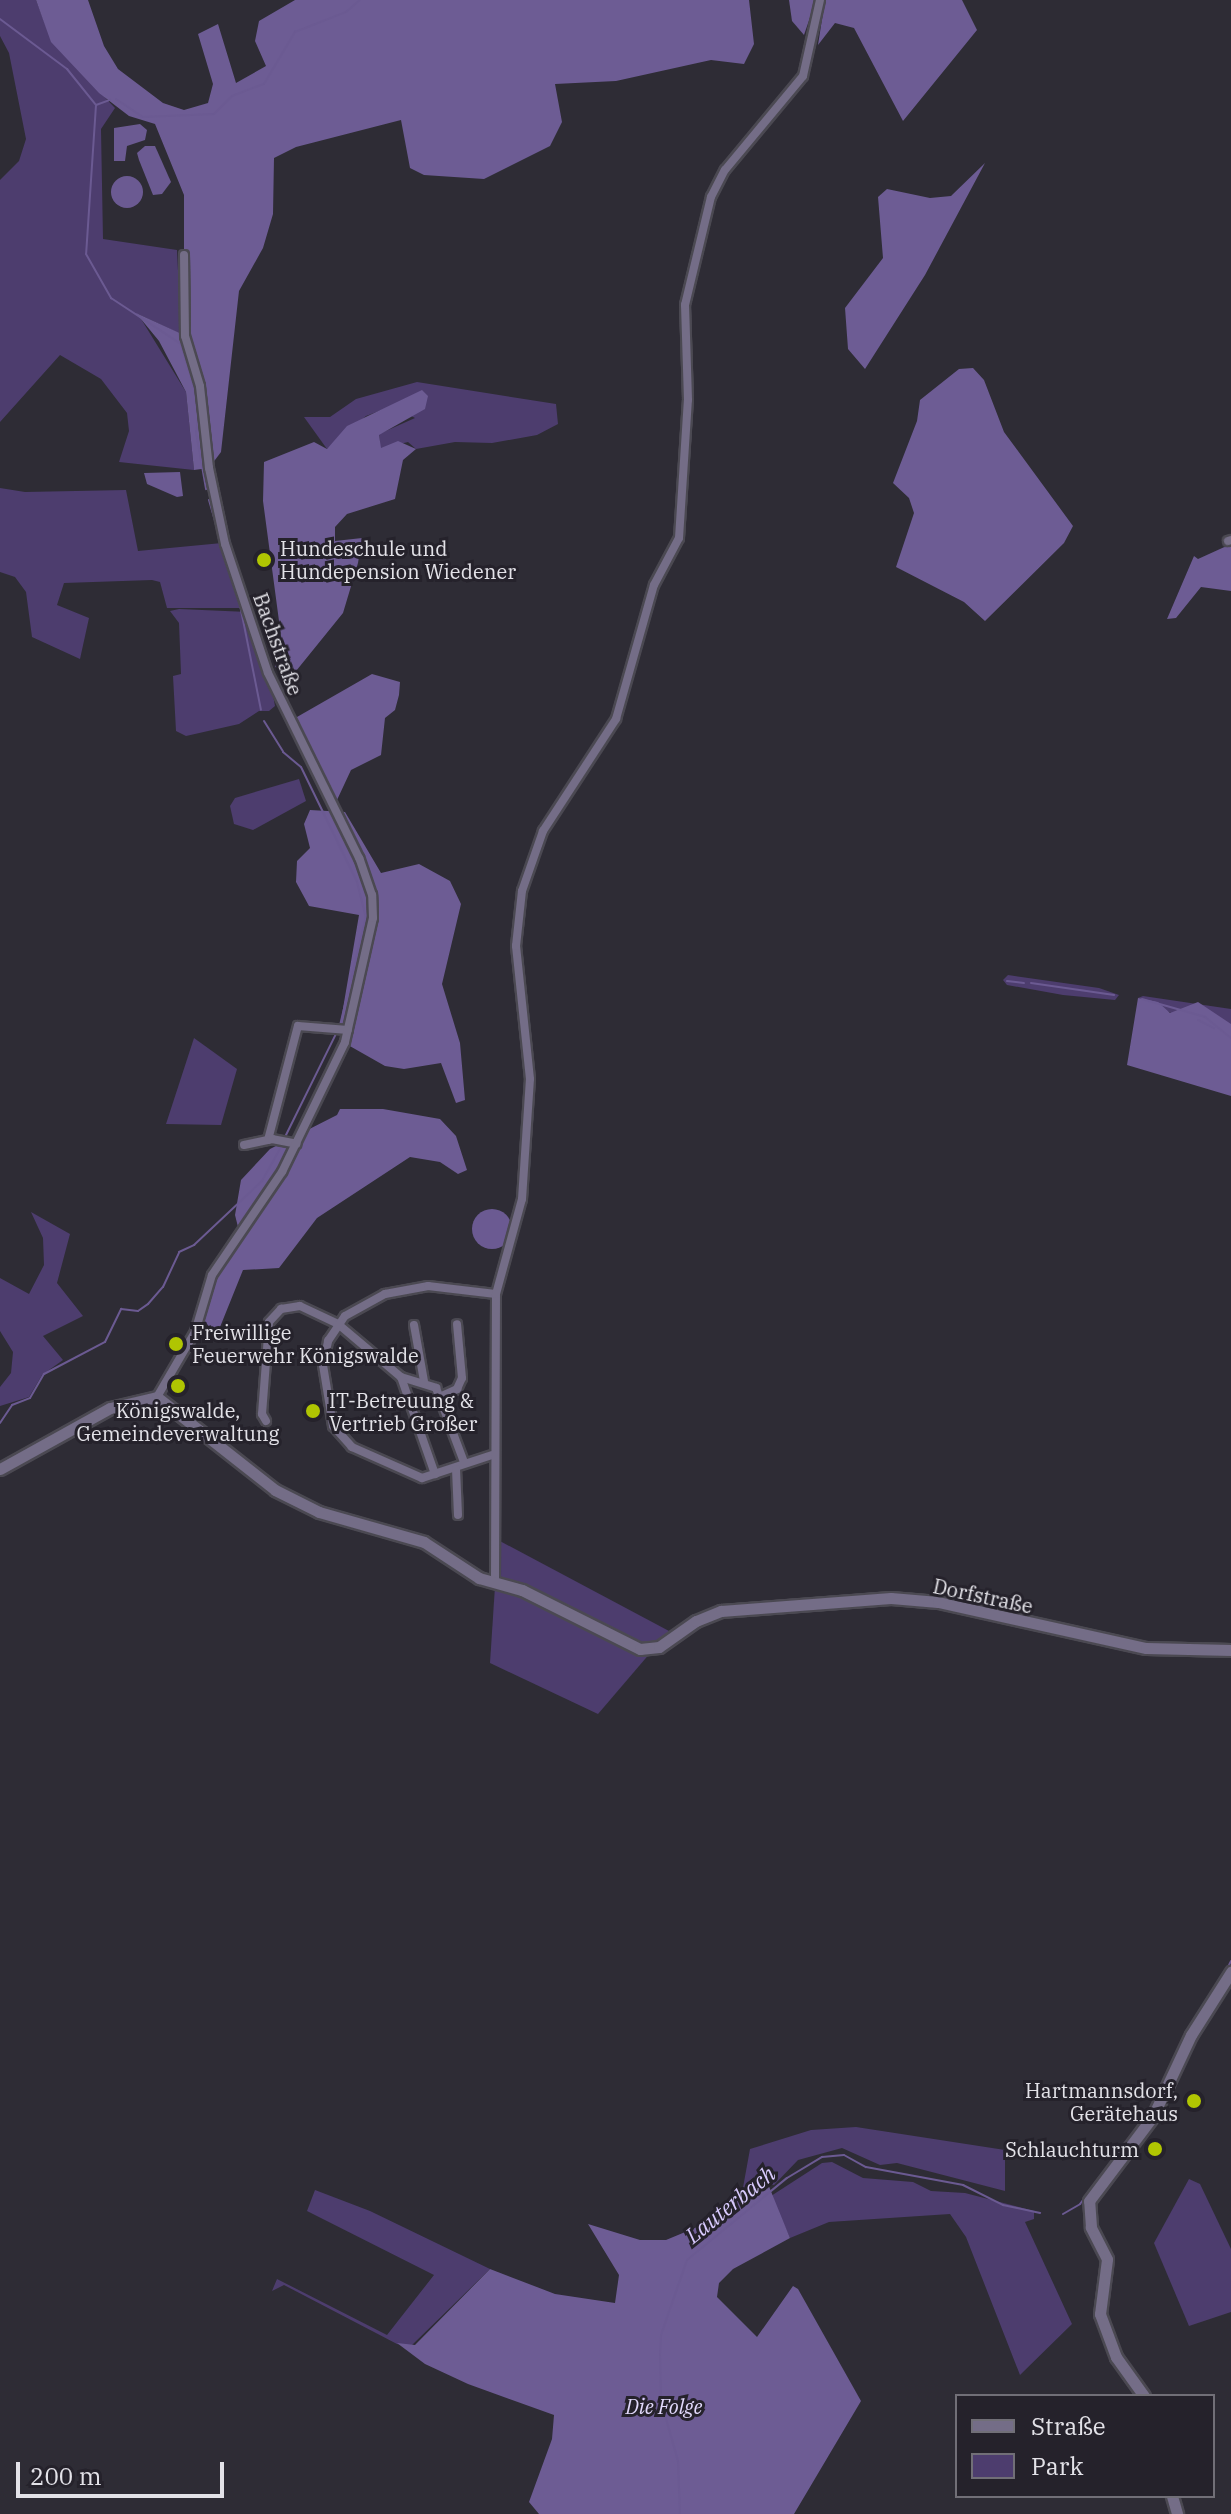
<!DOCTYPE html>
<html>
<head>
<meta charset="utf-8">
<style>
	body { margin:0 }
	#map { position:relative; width:1231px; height:2514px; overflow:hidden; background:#2e2c35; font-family:"IBM Plex Serif",serif }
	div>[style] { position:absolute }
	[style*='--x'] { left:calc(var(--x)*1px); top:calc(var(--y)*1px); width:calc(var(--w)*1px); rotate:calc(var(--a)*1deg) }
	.green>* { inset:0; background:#4d3d6e }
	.forest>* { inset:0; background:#6d5c94 }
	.water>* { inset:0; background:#6b5a92 }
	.round { border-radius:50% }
	.stream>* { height:2px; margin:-1px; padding:0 1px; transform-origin:1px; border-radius:1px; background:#6b5a92 }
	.roads { filter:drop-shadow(2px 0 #4b4952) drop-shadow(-2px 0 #4b4952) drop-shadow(0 2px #4b4952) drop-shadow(0 -2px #4b4952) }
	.minor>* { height:8px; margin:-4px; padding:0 4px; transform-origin:4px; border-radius:4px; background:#746d87 }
	.tertiary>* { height:11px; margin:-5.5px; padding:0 5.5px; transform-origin:5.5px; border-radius:5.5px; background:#746d87 }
	.dots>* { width:22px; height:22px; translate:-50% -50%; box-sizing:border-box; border:4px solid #25222b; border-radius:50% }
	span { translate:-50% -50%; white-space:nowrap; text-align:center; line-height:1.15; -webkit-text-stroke:6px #25222b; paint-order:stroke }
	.poi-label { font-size:20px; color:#e3e2e8 }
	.left { translate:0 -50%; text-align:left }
	.right { translate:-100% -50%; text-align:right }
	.street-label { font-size:20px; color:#e3e2e8 }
	.park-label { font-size:20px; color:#e2d9fc; font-style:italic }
	.water-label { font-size:22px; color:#d8cafd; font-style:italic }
	.legend { position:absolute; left:955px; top:2394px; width:260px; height:104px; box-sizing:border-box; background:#25222b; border:2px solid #716f77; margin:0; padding:10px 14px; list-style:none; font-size:24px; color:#e3e2e8 }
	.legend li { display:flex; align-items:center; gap:16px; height:40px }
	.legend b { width:40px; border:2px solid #716f77 }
	.scale { position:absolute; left:16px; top:2462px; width:208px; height:36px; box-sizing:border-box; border:4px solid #e3e2e8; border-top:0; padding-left:10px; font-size:24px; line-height:28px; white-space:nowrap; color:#e3e2e8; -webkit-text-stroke:6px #25222b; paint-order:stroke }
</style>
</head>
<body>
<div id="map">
	<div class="green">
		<i style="clip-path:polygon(0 0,36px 0,52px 42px,115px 108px,101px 129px,103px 239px,177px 250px,181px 334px,138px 314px,186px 392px,194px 470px,119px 462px,129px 431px,127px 413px,101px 379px,60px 355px,0 422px,0 180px,19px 161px,26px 139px,9px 53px,0 36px)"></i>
		<i style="clip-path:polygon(417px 382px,556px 404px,558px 424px,537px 435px,492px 443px,455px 442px,416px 449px,408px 442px,380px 449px,379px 434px,415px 418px,392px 406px,366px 416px,327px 449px,304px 417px,330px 417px,356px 399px)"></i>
		<i style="clip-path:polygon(0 488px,25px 492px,126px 490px,138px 551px,222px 543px,247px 608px,167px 608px,160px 582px,152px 580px,64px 583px,57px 605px,89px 618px,80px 659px,32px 637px,26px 592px,15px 577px,0 572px)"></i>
		<i style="clip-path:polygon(179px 609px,248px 612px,273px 695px,275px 706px,269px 711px,259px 711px,239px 724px,186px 736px,176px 731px,173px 676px,181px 674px,179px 623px,170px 611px)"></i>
		<i style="clip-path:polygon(299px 779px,306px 801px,253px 830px,234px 824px,230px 806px,235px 798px)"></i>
		<i style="clip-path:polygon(1008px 975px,1099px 988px,1119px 995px,1115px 1000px,1063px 995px,1007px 985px,1003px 980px)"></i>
		<i style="clip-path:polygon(1143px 996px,1231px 1009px,1231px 1040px,1138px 998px)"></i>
		<i style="clip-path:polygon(194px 1038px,237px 1069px,221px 1125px,166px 1124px)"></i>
		<i style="clip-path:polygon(31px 1212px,70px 1234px,57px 1283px,83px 1316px,43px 1336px,63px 1360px,42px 1375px,29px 1397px,0 1406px,0 1387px,11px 1373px,13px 1352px,0 1331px,0 1278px,29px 1294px,44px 1265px,43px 1238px)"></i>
		<i style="clip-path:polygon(498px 1540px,669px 1631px,598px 1714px,490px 1663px)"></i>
		<i style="clip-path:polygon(856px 2127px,1005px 2150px,1005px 2191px,897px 2163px,880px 2165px,842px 2148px,798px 2160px,774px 2185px,756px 2182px,742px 2193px,750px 2149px,811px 2130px)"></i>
		<i style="clip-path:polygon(832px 2162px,863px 2178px,913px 2182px,931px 2191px,965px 2193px,1034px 2211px,1034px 2219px,1025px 2222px,1072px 2324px,1020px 2375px,966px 2237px,950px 2214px,829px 2222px,790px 2238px,771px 2196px,822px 2163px)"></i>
		<i style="clip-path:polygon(1189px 2179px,1200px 2184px,1231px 2249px,1231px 2312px,1189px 2326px,1154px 2243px)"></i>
		<i style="clip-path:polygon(315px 2190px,370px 2211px,490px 2269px,411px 2346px,397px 2344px,284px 2285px,272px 2291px,277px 2279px,387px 2335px,434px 2275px,307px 2211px)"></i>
	</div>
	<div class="forest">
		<i style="clip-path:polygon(36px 0,88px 0,104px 46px,118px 69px,163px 103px,184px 110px,208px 103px,213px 84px,198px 34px,218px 24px,236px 83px,266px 66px,255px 41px,259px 21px,295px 0,749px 0,754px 44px,744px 64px,711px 60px,616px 81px,555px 84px,562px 122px,550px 146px,484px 179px,424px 175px,410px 168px,401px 120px,296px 147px,274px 158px,273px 214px,263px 248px,239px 291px,221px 452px,209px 468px,194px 470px,186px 392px,159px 341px,136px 313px,184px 335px,184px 195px,155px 124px,129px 116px,99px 93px,51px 42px)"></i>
		<i style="clip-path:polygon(789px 0,816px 0,804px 35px,792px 21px)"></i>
		<i style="clip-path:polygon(825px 0,962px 0,977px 30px,903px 121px,854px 28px,835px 23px,818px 45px)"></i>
		<i style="clip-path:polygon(985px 163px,925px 275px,865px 369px,848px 349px,845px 308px,883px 258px,878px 197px,887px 189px,930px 198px,951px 196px)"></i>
		<i style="clip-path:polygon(973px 368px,984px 380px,1004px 432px,1073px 526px,1064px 543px,985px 621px,964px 602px,896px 567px,914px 513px,909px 498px,893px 483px,917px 421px,920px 400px,959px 369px)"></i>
		<i style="clip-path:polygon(422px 390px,428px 396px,425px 409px,379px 435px,381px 448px,398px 441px,416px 449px,403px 460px,395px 499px,347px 514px,335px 527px,335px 541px,362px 538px,358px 563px,343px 613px,292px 676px,275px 667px,281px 636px,263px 501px,264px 462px,314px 442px,327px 449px,347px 426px)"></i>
		<i style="clip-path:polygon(1231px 544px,1231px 591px,1201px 587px,1176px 618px,1167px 619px,1194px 556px,1198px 559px)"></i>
		<i style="clip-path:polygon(372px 674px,400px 682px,399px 695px,395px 710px,385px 718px,381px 755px,351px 770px,337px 800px,326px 796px,290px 721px)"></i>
		<i style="clip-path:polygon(310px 810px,345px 812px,381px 873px,419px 864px,450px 881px,461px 904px,442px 984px,460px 1043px,465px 1100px,456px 1103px,441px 1063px,404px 1069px,385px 1066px,348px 1045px,340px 1026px,359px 915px,309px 906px,296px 882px,297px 861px,310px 848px,304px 824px)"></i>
		<i style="clip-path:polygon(1138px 998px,1158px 1002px,1170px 1013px,1198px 1002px,1231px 1024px,1231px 1096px,1127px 1065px)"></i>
		<i style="clip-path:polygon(340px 1109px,383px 1109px,440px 1119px,456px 1136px,467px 1170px,458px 1174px,440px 1162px,410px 1157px,317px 1218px,279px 1268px,243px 1270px,216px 1337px,203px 1318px,204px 1282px,238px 1227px,235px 1215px,241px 1180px,270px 1149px,337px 1115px)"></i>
		<i style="clip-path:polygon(757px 2182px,768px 2184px,790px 2238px,733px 2269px,719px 2283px,717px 2297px,757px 2337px,793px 2286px,798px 2289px,861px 2401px,794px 2514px,539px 2514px,529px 2502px,552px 2439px,554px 2415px,468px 2384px,425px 2364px,397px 2343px,415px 2345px,490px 2269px,555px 2294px,615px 2303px,619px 2275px,588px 2224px,640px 2240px,666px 2240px,726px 2215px,742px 2193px)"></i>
	</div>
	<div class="water">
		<i style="clip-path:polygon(140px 124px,147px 130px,145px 140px,127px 146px,125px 161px,114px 161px,114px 128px)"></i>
		<i style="clip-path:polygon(145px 146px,155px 146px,171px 182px,162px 194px,153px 195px,139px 160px,137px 153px)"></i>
		<i class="round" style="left:111px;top:176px;width:32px;height:32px"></i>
		<i style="clip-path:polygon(180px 472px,183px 496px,177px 497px,147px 484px,144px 473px)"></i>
		<i class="round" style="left:472px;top:1209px;width:40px;height:40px"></i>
	</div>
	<div class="stream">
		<i style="--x:0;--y:19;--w:84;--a:36.7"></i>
		<i style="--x:67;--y:69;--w:46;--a:51.1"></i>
		<i style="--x:96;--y:105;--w:149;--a:93.8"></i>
		<i style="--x:86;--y:254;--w:51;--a:60.4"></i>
		<i style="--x:111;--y:298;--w:84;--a:33.3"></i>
		<i style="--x:181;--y:344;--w:55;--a:73.2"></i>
		<i style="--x:116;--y:99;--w:32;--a:34"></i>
		<i style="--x:143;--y:117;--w:71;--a:-2.4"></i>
		<i style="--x:214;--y:114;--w:25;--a:-45"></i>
		<i style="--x:232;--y:96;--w:34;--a:-21"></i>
		<i style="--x:264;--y:84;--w:61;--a:-59.2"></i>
		<i style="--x:295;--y:32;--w:55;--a:-21.4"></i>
		<i style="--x:346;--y:12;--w:18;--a:-41"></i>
		<i style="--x:96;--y:105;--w:15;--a:-20"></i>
		<i style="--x:199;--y:415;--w:17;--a:100"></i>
		<i style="--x:196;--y:432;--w:58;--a:80"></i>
		<i style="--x:209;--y:500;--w:57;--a:73.8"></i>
		<i style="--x:238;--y:595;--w:117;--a:78.7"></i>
		<i style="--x:264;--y:721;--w:36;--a:58"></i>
		<i style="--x:283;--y:752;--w:23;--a:40"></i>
		<i style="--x:301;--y:767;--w:128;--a:64"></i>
		<i style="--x:357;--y:882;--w:36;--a:76"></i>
		<i style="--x:366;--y:917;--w:111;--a:103.5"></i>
		<i style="--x:1007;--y:981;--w:17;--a:7"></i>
		<i style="--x:1031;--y:983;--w:84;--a:8.2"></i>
		<i style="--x:1142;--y:999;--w:66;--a:15.9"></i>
		<i style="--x:1205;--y:1017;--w:33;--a:39"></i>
		<i style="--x:1198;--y:1020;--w:18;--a:27"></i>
		<i style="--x:284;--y:1139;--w:117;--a:-63.7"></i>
		<i style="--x:0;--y:1423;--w:22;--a:-56"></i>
		<i style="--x:12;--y:1405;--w:19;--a:-21"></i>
		<i style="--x:30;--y:1398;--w:28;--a:-60"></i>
		<i style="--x:44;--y:1374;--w:69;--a:-27.7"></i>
		<i style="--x:105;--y:1342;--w:37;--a:-64"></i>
		<i style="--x:121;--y:1309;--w:17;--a:7"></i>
		<i style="--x:138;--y:1311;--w:12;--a:-35"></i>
		<i style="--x:148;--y:1304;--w:23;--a:-49"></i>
		<i style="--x:163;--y:1287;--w:38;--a:-65"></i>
		<i style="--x:179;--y:1252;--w:17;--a:-25"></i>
		<i style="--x:194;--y:1245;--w:93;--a:-43.3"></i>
		<i style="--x:262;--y:1181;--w:41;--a:-60.9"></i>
		<i style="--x:1227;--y:1969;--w:9;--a:-63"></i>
		<i style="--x:1063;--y:2214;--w:20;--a:-30"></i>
		<i style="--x:1080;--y:2204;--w:80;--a:-53.1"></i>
		<i style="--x:680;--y:2514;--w:53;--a:-92.2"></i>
		<i style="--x:678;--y:2461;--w:62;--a:-105.8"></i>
		<i style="--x:661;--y:2401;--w:46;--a:-91.2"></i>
		<i style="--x:660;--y:2355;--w:20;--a:-87"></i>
		<i style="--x:661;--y:2335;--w:79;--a:-70.9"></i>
		<i style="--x:687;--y:2260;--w:129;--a:-39.4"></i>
		<i style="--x:787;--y:2178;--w:41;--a:-31"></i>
		<i style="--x:822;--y:2157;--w:22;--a:-5"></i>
		<i style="--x:844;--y:2155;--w:25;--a:29"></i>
		<i style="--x:866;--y:2167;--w:99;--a:10.5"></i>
		<i style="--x:963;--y:2185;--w:45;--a:26.6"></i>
		<i style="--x:1003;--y:2205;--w:38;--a:12"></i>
	</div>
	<div class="roads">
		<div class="minor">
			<i style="--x:1228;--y:541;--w:3;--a:-18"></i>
			<i style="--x:268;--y:1140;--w:118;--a:-75.3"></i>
			<i style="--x:298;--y:1026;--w:50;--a:4.6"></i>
			<i style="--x:244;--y:1145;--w:29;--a:-12"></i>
			<i style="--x:272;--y:1139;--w:25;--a:11"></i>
			<i style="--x:414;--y:1325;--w:57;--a:79.9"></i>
			<i style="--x:401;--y:1377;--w:37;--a:17"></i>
			<i style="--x:436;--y:1388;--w:79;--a:69.3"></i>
			<i style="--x:442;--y:1396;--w:17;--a:-25"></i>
			<i style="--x:457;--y:1389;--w:12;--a:-66"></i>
			<i style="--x:462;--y:1378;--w:54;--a:-95.3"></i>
			<i style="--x:157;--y:1397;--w:75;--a:-59.7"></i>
			<i style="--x:195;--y:1332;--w:59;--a:-73.4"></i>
			<i style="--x:212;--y:1275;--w:125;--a:-55.8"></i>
			<i style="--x:282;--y:1172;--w:144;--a:-64.1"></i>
			<i style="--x:345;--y:1042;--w:127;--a:-77.3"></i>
			<i style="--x:373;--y:918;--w:23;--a:-92"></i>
			<i style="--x:372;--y:895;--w:39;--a:-109"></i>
			<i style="--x:359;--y:858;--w:206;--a:-116.2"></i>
			<i style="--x:268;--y:673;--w:136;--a:-108.4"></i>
			<i style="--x:225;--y:544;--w:78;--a:-101.9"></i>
			<i style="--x:209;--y:468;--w:82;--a:-96.3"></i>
			<i style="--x:200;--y:386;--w:52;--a:-106.7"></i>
			<i style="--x:185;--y:336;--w:81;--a:-90.7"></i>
			<i style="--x:266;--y:1421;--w:8;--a:-120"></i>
			<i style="--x:262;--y:1414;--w:92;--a:-85.6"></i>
			<i style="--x:269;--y:1322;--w:18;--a:-47"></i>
			<i style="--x:281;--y:1309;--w:19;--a:-9"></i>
			<i style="--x:300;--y:1306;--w:42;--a:25.3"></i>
			<i style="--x:338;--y:1324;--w:82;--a:40.1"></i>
			<i style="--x:401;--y:1377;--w:103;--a:70.7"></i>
			<i style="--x:492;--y:1455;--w:74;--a:161.8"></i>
			<i style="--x:422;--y:1478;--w:77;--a:-156.1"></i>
			<i style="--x:352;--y:1447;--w:28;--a:-132"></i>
			<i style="--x:333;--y:1426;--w:62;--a:-99.3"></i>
			<i style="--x:323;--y:1365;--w:25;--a:-78"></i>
			<i style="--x:328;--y:1341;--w:30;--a:-56"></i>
			<i style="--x:345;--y:1316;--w:46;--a:-28.8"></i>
			<i style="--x:385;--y:1294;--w:44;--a:-10.5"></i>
			<i style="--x:428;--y:1286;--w:68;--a:6.7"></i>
			<i style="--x:456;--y:1469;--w:46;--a:87.5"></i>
			<i style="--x:495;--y:1579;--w:285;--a:-89.8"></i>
			<i style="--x:496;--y:1294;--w:98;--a:-74.7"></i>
			<i style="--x:522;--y:1199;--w:120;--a:-86.2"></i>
			<i style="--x:530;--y:1079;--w:134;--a:-96"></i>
			<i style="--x:516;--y:946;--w:55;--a:-83.8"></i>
			<i style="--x:522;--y:891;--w:64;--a:-70.7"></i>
			<i style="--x:543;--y:831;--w:134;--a:-56.9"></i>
			<i style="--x:616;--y:719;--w:139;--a:-74.2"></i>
			<i style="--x:654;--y:585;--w:53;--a:-62"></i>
			<i style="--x:679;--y:538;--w:138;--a:-86.3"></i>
			<i style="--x:688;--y:400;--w:95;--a:-91.8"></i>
			<i style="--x:685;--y:305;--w:111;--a:-76.5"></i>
			<i style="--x:711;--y:197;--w:30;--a:-63"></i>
			<i style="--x:725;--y:170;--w:122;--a:-50.3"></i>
			<i style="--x:803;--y:76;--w:78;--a:-77.4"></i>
		</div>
		<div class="tertiary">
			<i style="--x:0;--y:1469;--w:126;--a:-29"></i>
			<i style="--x:110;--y:1408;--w:48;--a:-13.2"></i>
			<i style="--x:157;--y:1397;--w:150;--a:38.2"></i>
			<i style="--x:275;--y:1490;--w:49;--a:26.6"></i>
			<i style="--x:319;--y:1512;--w:109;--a:15.9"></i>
			<i style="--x:424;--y:1542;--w:66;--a:33.2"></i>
			<i style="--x:479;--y:1578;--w:45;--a:15.6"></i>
			<i style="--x:522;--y:1590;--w:132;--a:26.6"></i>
			<i style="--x:640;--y:1649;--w:19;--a:-6"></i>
			<i style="--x:659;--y:1647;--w:45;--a:-35.1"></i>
			<i style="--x:696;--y:1621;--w:27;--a:-22"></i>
			<i style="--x:721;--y:1611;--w:170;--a:-4.4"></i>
			<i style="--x:891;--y:1598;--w:47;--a:4.9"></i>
			<i style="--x:938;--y:1602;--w:213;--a:12.5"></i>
			<i style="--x:1146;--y:1648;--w:85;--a:1.3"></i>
			<i style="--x:1144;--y:2396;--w:48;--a:-125.7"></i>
			<i style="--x:1116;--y:2357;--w:46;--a:-110.4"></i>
			<i style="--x:1100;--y:2314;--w:55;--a:-82.7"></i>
			<i style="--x:1107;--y:2259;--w:36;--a:-117"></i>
			<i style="--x:1091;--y:2227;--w:26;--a:-94"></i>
			<i style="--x:1089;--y:2201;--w:106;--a:-53"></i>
			<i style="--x:1153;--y:2116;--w:89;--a:-64.9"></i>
			<i style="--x:1191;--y:2035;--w:75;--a:-57.6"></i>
			<i style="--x:1172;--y:2496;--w:19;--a:74"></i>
		</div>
	</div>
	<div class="dots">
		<i style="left:264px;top:560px;background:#b0c502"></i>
		<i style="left:176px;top:1344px;background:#b0c502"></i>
		<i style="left:178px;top:1386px;background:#b0c502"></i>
		<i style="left:313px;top:1411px;background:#b0c502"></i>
		<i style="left:1194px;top:2101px;background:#b0c502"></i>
		<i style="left:1155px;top:2149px;background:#b0c502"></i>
	</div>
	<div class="poi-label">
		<span class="left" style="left:280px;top:560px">Hundeschule und<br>Hundepension Wiedener</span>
		<span class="left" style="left:192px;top:1344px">Freiwillige<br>Feuerwehr Königswalde</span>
		<span class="left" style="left:329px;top:1412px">IT-Betreuung &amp;<br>Vertrieb Großer</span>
		<span style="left:178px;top:1422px">Königswalde,<br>Gemeindeverwaltung</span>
		<span class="right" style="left:1178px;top:2102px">Hartmannsdorf,<br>Gerätehaus</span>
		<span class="right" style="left:1139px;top:2149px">Schlauchturm</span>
	</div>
	<div class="street-label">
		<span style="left:278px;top:644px;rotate:70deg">Bachstraße</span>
		<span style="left:983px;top:1596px;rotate:12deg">Dorfstraße</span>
	</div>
	<div class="park-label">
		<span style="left:664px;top:2406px">Die Folge</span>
	</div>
	<div class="water-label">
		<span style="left:730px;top:2204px;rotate:-39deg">Lauterbach</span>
	</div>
	<ul class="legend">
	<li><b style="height:10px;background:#746d87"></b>Straße</li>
	<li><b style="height:22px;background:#4d3d6e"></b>Park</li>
	</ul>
	<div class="scale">200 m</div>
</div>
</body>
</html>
